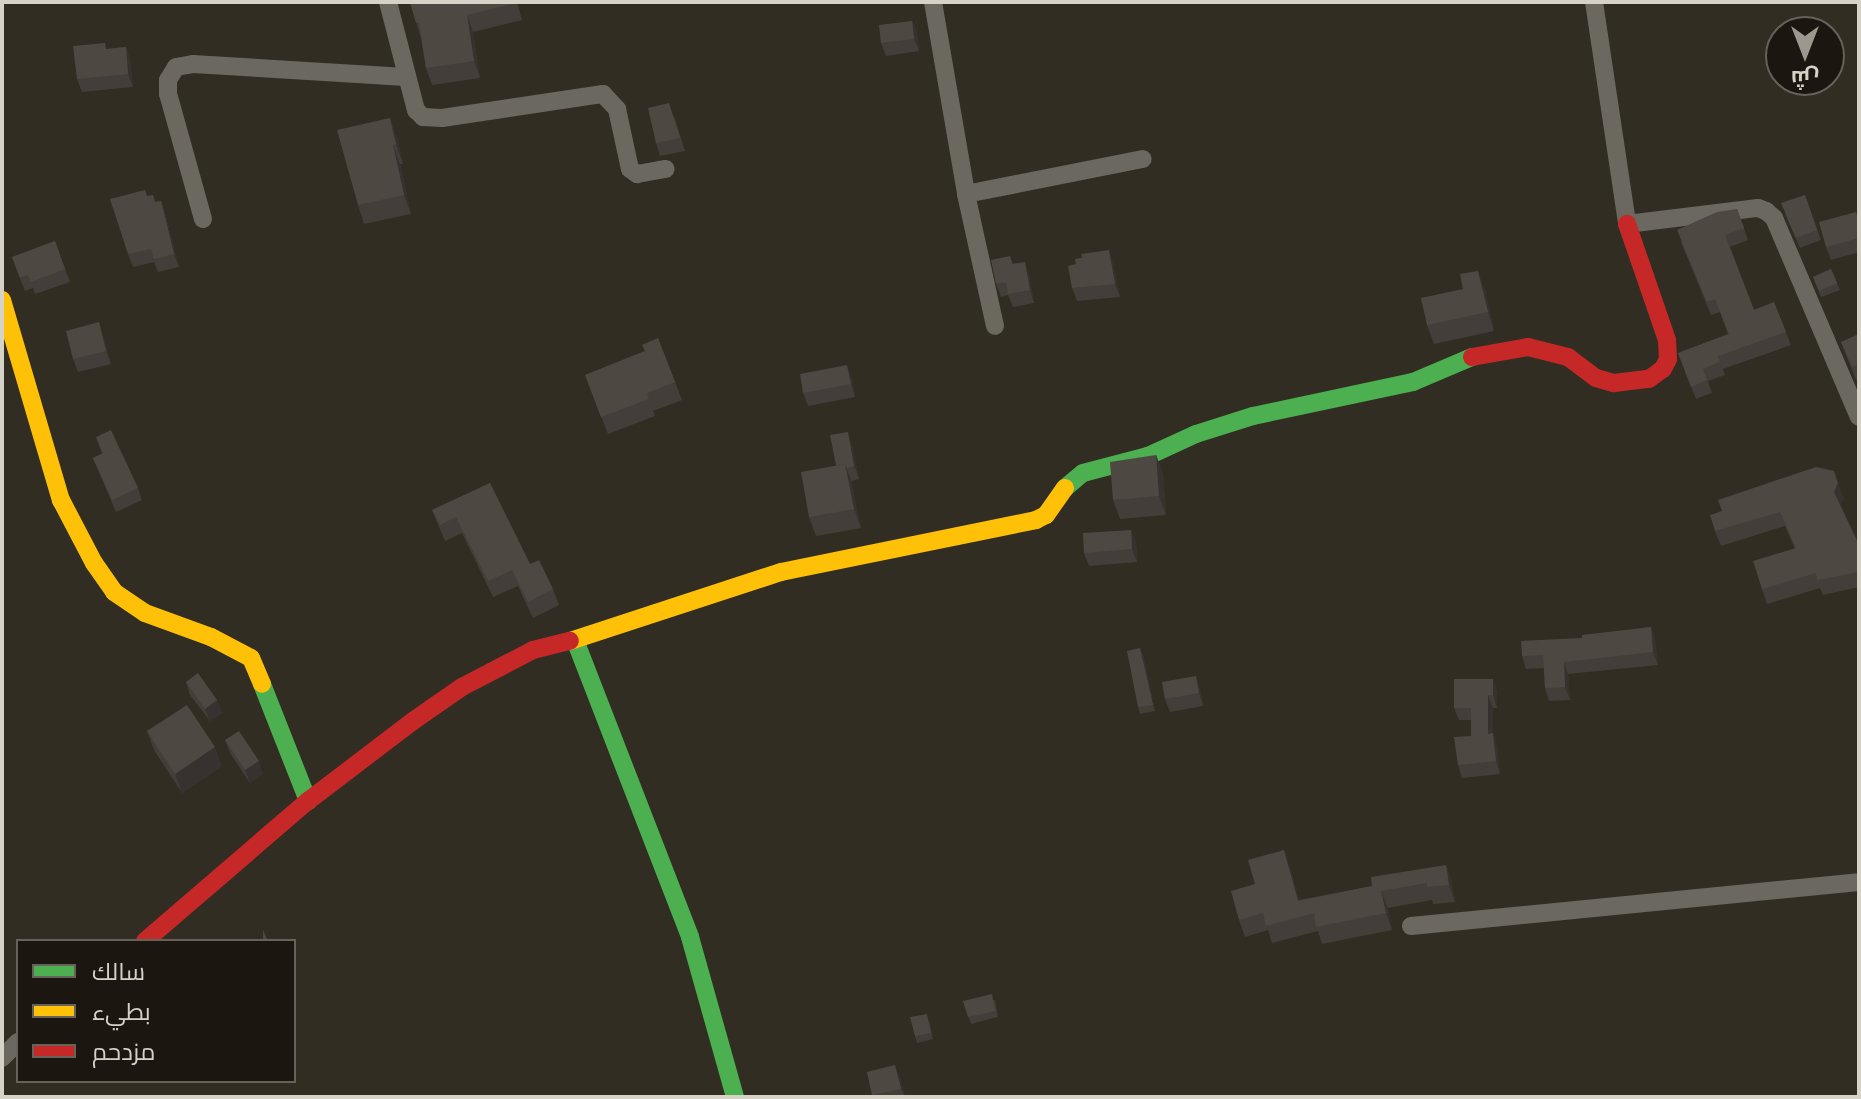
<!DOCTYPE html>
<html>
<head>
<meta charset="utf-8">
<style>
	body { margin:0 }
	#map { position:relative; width:1861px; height:1099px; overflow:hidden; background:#312d23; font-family:"DM Sans",Cairo,sans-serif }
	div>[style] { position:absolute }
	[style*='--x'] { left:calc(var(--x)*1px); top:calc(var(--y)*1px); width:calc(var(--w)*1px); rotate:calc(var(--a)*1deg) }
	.street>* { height:18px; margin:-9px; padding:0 9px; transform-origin:9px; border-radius:9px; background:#6b6860 }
	.fast>* { height:18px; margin:-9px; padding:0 9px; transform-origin:9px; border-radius:9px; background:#4caf50 }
	.slow>* { height:18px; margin:-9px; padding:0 9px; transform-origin:9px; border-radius:9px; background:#ffc107 }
	.jam>* { height:18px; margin:-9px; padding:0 9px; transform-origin:9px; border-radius:9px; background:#c62828 }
	.wall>* { inset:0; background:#433e3a }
	.shaded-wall>* { inset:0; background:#37322f }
	.building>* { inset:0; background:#4e4843 }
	span { translate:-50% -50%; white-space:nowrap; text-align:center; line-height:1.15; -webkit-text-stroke:8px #1b1710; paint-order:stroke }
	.frame { position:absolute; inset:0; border:4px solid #d7d2c7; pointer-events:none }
	.legend { position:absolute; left:16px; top:939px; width:280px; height:144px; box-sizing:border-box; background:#1b1710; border:2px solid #666259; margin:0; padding:10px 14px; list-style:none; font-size:24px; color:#d7d2c7 }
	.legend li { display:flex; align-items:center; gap:16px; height:40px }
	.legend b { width:40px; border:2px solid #666259 }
	.north { position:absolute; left:1765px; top:16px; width:80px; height:80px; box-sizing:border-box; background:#1b1710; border:2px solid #666259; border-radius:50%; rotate:180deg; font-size:22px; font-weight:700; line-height:32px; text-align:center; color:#d7d2c7 }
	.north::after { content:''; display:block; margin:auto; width:28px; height:36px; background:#9d988e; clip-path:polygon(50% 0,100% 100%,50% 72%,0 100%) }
</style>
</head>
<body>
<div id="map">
	<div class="street">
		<i style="--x:388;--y:2;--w:112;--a:75.5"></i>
		<i style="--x:416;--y:110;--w:10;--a:45"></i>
		<i style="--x:423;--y:117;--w:19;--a:3"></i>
		<i style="--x:442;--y:118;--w:163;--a:-8.5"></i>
		<i style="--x:603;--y:94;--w:21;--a:47"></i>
		<i style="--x:617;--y:109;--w:61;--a:77.8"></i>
		<i style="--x:630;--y:169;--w:9;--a:36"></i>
		<i style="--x:637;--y:174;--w:29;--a:-10"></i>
		<i style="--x:933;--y:2;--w:195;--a:80.2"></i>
		<i style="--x:966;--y:194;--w:135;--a:77.6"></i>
		<i style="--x:1594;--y:2;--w:224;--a:81.5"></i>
		<i style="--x:1627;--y:224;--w:132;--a:-7"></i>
		<i style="--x:1758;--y:208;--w:9;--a:21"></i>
		<i style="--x:1766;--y:211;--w:11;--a:41"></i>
		<i style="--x:1774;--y:218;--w:216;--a:66.9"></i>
		<i style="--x:966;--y:194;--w:180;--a:-11.2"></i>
		<i style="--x:203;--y:219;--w:130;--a:-105.6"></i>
		<i style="--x:168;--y:94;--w:14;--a:-90"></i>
		<i style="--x:168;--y:80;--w:15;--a:-58"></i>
		<i style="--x:176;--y:67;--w:17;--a:-10"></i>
		<i style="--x:193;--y:64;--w:213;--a:3.5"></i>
		<i style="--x:1411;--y:926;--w:450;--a:-5.6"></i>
		<i style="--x:2;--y:1058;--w:23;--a:-45"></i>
	</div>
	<div class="fast">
		<i style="--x:1065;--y:488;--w:23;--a:-40"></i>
		<i style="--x:1083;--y:473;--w:67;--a:-14.7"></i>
		<i style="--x:1148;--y:456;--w:53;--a:-24.6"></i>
		<i style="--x:1196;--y:434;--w:60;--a:-17.5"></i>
		<i style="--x:1253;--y:416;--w:164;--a:-12"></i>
		<i style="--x:1413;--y:382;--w:64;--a:-23"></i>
		<i style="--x:575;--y:640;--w:318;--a:68.8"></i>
		<i style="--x:690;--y:937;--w:166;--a:74.3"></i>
		<i style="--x:262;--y:684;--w:126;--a:68.5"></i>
	</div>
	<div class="slow">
		<i style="--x:2;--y:300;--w:209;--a:73.6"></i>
		<i style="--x:61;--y:500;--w:71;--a:62.4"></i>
		<i style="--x:94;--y:563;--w:35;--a:55"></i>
		<i style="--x:114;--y:592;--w:37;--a:34"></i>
		<i style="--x:145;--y:613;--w:70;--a:20"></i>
		<i style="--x:211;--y:637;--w:45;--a:27.7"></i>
		<i style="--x:251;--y:658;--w:28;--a:67"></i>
		<i style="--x:570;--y:641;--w:222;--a:-18.1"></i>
		<i style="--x:781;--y:572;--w:260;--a:-11.5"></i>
		<i style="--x:1036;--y:520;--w:11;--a:-27"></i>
		<i style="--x:1046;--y:515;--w:33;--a:-55"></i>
	</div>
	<div class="jam">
		<i style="--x:1472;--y:357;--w:57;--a:-10.1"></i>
		<i style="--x:1528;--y:347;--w:41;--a:14"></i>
		<i style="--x:1568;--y:357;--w:35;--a:37"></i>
		<i style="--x:1596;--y:378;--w:19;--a:16"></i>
		<i style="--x:1614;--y:383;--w:35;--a:-7"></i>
		<i style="--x:1649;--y:379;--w:17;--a:-36"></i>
		<i style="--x:1663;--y:369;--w:11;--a:-63"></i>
		<i style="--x:1668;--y:359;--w:19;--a:-93"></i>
		<i style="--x:1667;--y:340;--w:123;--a:-109"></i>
		<i style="--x:145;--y:941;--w:215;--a:-40.7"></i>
		<i style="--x:308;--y:801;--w:132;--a:-37.3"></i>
		<i style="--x:413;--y:721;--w:60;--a:-34.8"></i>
		<i style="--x:462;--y:687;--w:80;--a:-27.5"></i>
		<i style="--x:533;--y:650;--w:38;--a:-14"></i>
	</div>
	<div class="wall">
		<i style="clip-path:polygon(410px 2px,517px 2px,522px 20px,473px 32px,480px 78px,432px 85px,426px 68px,421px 38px)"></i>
		<i style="clip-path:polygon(912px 21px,917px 33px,919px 51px,886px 56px,881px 43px)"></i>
		<i style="clip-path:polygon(126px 47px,130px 60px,133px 87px,82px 92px,77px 79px,107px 49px)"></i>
		<i style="clip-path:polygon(674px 116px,685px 151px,660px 156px,656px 143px)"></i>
		<i style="clip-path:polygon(397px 137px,403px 164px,400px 164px,411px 214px,364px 224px,358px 205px)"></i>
		<i style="clip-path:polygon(1805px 195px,1821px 240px,1800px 248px,1785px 214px)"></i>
		<i style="clip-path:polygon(147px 196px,156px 202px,161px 201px,165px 213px,179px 267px,158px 272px,154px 262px,133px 267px,128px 254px)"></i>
		<i style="clip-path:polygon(1737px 209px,1748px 240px,1730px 247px,1754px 310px,1774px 302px,1791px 345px,1723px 369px,1725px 375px,1708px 381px,1712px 393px,1696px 399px,1678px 353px,1728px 334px,1720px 312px,1711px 315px,1681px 242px)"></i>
		<i style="clip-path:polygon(1858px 217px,1859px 252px,1831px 260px,1826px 247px)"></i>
		<i style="clip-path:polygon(55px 241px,70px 282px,35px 294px,33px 288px,25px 291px,12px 257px)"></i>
		<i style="clip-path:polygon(1010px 256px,1013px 264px,1029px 275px,1034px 303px,1013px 307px,1008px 295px,1001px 297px,996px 284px)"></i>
		<i style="clip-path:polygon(1113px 263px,1120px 297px,1077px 301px,1072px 288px)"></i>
		<i style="clip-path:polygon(1831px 269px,1840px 290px,1821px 297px,1813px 277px)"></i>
		<i style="clip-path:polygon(1485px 290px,1494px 331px,1434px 344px,1427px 325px)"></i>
		<i style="clip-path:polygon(99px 322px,111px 364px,78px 372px,73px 359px)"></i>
		<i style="clip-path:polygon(1859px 334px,1859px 379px,1856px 380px,1841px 342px)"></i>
		<i style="clip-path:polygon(658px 338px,682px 400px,653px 411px,655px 416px,608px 434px,585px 375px,645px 351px)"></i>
		<i style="clip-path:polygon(852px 378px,855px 397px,808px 406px,803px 393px)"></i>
		<i style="clip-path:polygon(96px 437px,138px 488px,142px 500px,116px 512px,93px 458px,102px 454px)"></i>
		<i style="clip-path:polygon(852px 445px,859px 479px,851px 481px,861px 528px,816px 536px,809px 517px,836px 465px)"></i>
		<i style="clip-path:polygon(1156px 455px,1163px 474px,1166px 515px,1120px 519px,1113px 500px)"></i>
		<i style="clip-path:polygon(490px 483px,530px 564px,553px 589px,559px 605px,533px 618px,518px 586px,493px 597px,462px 533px,445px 541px,432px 510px)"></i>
		<i style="clip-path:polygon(1844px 498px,1840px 505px,1859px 545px,1859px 587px,1823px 595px,1820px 588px,1767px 604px,1762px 589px,1795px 549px,1785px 526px,1721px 546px,1715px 531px,1722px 511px)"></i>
		<i style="clip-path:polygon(1131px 530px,1136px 542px,1137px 562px,1089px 566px,1084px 553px)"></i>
		<i style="clip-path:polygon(1651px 627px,1655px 639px,1658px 665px,1568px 674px,1570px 700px,1549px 701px,1545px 688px,1544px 668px,1526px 669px,1522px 656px,1582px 638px)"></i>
		<i style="clip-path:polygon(1143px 654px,1155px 711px,1140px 714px,1138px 707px)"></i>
		<i style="clip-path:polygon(1493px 679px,1497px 692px,1497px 708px,1493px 708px,1493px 733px,1497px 746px,1500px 774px,1462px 778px,1458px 765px,1471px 736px,1471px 720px,1459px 720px,1454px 708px)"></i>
		<i style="clip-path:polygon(186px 682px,217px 700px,222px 713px,210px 721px,190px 695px)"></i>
		<i style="clip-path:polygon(1200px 689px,1203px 706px,1170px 712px,1165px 699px)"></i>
		<i style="clip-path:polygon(147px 731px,222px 766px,182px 793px,154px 750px)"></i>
		<i style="clip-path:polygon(225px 740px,263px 774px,250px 783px,230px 753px)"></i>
		<i style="clip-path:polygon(1446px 865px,1452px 882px,1455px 902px,1433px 904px,1432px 900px,1388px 908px,1392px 930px,1322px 944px,1318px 931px,1272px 943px,1268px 930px,1245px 937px,1239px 920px,1255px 884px,1290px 867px,1299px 900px,1372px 886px)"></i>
		<i style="clip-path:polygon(995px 1000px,998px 1017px,971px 1024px,963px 1001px)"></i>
		<i style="clip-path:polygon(929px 1021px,933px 1039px,917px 1043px,915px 1036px)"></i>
		<i style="clip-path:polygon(867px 1072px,900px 1078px,905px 1097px,873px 1097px)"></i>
	</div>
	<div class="shaded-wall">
		<i style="clip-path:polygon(467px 15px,473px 32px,480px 78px,474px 61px)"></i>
		<i style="clip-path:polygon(912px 21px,917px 33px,919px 51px,914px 39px)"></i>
		<i style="clip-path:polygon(126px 47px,130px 60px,133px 87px,128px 74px)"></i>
		<i style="clip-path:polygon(390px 118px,397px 137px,403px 164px,396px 144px)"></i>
		<i style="clip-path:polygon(393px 145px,400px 164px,411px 214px,404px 195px)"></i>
		<i style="clip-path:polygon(161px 201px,165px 213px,179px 267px,174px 254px)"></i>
		<i style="clip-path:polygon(1109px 250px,1113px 263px,1120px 297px,1115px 284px)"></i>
		<i style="clip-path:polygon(1025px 262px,1029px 275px,1034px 303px,1030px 290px)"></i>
		<i style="clip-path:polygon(1478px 271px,1485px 290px,1494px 331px,1488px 312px)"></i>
		<i style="clip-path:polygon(99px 322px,103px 335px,111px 364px,106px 351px)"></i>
		<i style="clip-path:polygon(847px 365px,852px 378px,855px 397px,851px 384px)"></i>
		<i style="clip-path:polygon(848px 432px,852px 445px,859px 479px,854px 466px)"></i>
		<i style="clip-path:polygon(1156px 455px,1163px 474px,1166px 515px,1159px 496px)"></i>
		<i style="clip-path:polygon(845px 464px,852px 483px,861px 528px,854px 509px)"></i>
		<i style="clip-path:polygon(1838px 483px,1844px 498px,1839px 506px,1834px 492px)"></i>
		<i style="clip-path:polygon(1131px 530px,1136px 542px,1137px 562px,1132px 549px)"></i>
		<i style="clip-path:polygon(1651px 627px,1655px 639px,1658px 665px,1653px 652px)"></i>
		<i style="clip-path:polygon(1140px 648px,1143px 654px,1155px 711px,1153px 705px)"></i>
		<i style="clip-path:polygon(1564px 662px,1568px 674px,1570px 700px,1565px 687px)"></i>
		<i style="clip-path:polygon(1196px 676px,1200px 689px,1203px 706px,1199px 693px)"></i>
		<i style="clip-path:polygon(1493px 679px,1497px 692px,1497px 708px,1493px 695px)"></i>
		<i style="clip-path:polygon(1488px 695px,1493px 708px,1493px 733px,1497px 746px,1500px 774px,1488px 734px)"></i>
		<i style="clip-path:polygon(217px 700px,222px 713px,210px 721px,205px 709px)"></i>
		<i style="clip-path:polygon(215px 747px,222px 766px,182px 793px,175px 774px)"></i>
		<i style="clip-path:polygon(259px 761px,263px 774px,250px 783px,245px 770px)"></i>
		<i style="clip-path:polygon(1284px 850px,1290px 867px,1304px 917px,1298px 901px)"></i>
		<i style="clip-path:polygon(1446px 865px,1452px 882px,1455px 902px,1449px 885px)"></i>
		<i style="clip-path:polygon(1381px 891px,1388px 908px,1392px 930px,1386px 913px)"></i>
		<i style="clip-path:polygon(895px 1065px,900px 1078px,905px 1097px,901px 1089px)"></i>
	</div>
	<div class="building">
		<i style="clip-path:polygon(410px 2px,515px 2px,516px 3px,467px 15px,474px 61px,426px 68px,419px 22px,416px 23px)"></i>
		<i style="clip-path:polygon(912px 21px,914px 39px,881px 43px,879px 25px)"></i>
		<i style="clip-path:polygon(105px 43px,106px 49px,126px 47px,128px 74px,77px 79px,73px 46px)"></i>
		<i style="clip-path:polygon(669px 103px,680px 138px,656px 143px,648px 108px)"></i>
		<i style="clip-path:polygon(390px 118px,396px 144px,393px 145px,404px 195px,358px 205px,337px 130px)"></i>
		<i style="clip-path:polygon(145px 190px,147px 196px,153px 195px,155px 202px,161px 201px,174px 254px,154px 259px,151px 249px,128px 254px,110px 199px)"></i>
		<i style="clip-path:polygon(1805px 195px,1817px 230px,1796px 238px,1781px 203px)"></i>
		<i style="clip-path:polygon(1737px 209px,1744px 228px,1725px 235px,1754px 310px,1774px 302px,1786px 332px,1718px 356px,1720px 362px,1703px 369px,1707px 380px,1691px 387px,1678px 353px,1729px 334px,1715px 299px,1707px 302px,1677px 230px,1717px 212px)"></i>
		<i style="clip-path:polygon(1856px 212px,1858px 218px,1859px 217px,1859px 238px,1826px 247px,1819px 222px)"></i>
		<i style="clip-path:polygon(55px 241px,65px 269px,31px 282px,28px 275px,20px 278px,12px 257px)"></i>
		<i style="clip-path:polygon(1109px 250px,1115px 284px,1072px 288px,1068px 266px,1076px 264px,1075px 259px,1082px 258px,1081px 254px)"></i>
		<i style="clip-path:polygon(1010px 256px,1012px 264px,1025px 262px,1030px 290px,1008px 294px,1006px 282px,996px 284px,991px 260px)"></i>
		<i style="clip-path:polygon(1831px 269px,1837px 283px,1819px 291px,1813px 277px)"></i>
		<i style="clip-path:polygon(1478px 271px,1488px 312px,1427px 325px,1421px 298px,1463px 289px,1460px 274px)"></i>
		<i style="clip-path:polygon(99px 322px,106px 351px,73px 359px,66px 331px)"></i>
		<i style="clip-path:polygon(1859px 334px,1859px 364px,1852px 367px,1841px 342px)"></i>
		<i style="clip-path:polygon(658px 338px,675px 382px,647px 393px,649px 399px,601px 417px,585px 375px,645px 351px,642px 345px)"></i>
		<i style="clip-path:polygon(847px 365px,851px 384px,803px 393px,800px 374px)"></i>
		<i style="clip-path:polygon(111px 430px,138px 488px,112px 500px,93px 458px,103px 453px,96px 437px)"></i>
		<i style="clip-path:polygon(848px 432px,854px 466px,847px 468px,845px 464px,836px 465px,830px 435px)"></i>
		<i style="clip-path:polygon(1156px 455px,1159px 496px,1113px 500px,1110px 462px)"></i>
		<i style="clip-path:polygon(845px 464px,854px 509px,809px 517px,801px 472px)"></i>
		<i style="clip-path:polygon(1816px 467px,1834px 471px,1838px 483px,1834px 492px,1859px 545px,1859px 572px,1817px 580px,1816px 573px,1762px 589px,1753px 561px,1796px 548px,1780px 512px,1715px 531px,1710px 515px,1722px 511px,1718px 500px)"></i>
		<i style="clip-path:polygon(490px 483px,530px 564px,539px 560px,553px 589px,528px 602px,512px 570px,488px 581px,456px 517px,440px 525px,432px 510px)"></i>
		<i style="clip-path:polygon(1131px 530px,1132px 549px,1084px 553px,1083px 533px)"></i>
		<i style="clip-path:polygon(1651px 627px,1653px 652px,1564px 662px,1565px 687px,1545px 688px,1543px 655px,1522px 656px,1521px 641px,1582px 638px,1582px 635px)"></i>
		<i style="clip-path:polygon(1140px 648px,1153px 705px,1138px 707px,1127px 651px)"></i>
		<i style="clip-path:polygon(198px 673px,217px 700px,205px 709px,186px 682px)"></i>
		<i style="clip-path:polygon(1196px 676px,1199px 693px,1165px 699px,1162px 682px)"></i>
		<i style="clip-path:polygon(1454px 679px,1493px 679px,1493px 695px,1488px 695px,1488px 734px,1493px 733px,1496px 761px,1458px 765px,1454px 737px,1471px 736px,1471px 708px,1454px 708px)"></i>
		<i style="clip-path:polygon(187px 705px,215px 747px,175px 774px,147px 731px)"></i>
		<i style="clip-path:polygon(239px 731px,259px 761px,245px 770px,225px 740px)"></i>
		<i style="clip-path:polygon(1284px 850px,1298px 901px,1372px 886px,1371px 877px,1446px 865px,1449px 885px,1427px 887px,1427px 883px,1381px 891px,1386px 913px,1316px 927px,1314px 913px,1266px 926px,1263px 913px,1239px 920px,1231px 891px,1255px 884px,1248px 860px)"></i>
		<i style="clip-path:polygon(263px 930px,268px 941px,263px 941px)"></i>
		<i style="clip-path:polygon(992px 994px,995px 1011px,968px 1017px,963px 1001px)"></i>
		<i style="clip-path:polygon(927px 1014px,931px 1033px,915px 1036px,910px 1017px)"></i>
		<i style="clip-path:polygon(895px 1065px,901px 1089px,872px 1095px,867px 1072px)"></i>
	</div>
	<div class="frame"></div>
	<ul class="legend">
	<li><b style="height:10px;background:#4caf50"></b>سالك</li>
	<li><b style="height:10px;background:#ffc107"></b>بطيء</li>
	<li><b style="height:10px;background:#c62828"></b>مزدحم</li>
	</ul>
	<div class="north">ش</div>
</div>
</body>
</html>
